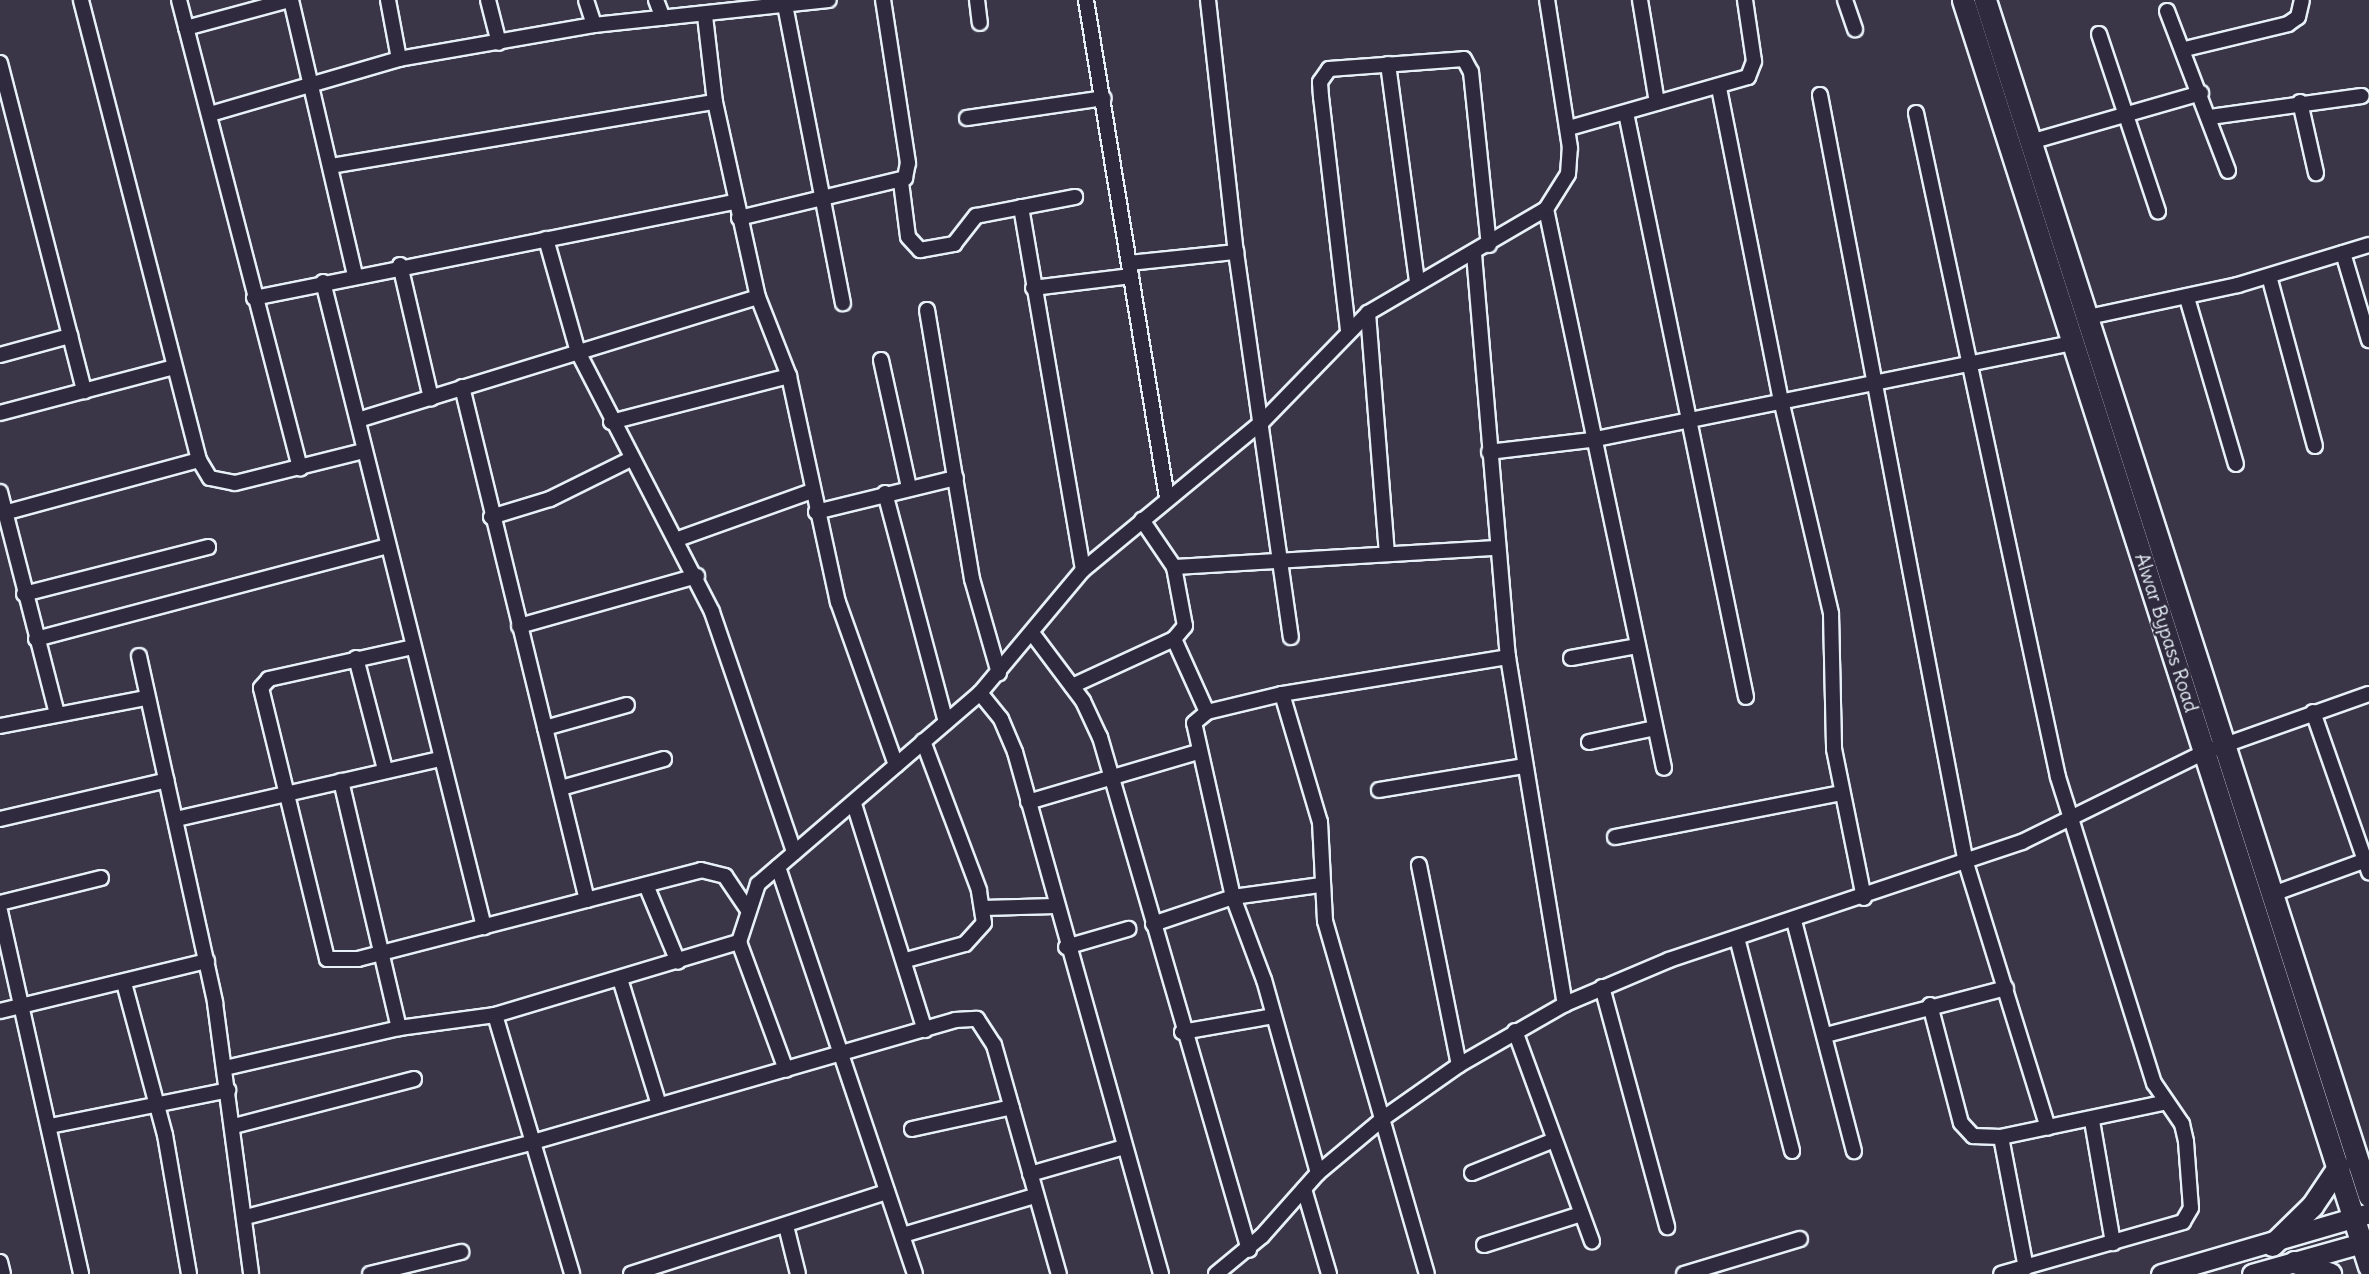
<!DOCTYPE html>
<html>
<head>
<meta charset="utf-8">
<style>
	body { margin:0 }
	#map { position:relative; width:2369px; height:1274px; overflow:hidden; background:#3a3648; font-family:Delius,sans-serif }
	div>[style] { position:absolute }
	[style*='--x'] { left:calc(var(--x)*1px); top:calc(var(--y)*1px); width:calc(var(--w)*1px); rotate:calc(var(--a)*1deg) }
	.roads { filter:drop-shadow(2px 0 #e8f1f8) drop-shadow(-2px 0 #e8f1f8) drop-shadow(0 2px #e8f1f8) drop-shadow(0 -2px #e8f1f8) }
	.street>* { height:14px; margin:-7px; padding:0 7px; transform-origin:7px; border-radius:7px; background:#2f2a3d }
	.secondary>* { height:19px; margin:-9.5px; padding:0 9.5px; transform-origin:9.5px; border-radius:9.5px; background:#2f2a3d }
	.primary>* { height:21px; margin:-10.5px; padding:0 10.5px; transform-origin:10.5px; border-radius:10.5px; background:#2f2a3d }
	span { translate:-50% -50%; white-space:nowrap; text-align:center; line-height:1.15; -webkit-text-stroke:5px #2f2a3d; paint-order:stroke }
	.street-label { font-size:19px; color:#e8f1f8 }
</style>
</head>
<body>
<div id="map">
	<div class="roads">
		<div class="street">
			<i style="--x:179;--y:0;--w:484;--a:75.5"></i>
			<i style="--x:291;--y:0;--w:282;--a:76.9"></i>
			<i style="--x:388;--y:0;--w:60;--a:79.4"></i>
			<i style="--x:488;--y:0;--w:44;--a:75.7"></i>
			<i style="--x:586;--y:0;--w:26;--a:72"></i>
			<i style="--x:656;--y:0;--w:19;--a:69"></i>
			<i style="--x:784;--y:0;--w:309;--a:79"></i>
			<i style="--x:977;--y:0;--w:23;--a:83"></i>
			<i style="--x:1086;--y:0;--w:505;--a:80.76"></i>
			<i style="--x:1208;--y:0;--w:254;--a:83.7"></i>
			<i style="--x:1236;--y:252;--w:389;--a:81.9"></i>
			<i style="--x:1640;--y:0;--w:104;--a:80.6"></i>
			<i style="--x:1845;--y:0;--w:31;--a:71"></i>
			<i style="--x:2167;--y:11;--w:171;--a:69.1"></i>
			<i style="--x:705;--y:16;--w:87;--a:83.4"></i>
			<i style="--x:715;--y:102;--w:200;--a:77.6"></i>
			<i style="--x:758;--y:297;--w:85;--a:68.6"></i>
			<i style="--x:789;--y:376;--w:231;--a:77.8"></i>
			<i style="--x:838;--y:602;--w:173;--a:70.4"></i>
			<i style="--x:186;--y:28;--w:108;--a:-15.1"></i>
			<i style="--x:2099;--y:34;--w:187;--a:71.6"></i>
			<i style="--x:2185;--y:49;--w:106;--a:-13.6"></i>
			<i style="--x:2288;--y:24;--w:12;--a:-35"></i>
			<i style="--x:2298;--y:17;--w:17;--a:-77"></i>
			<i style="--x:0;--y:63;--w:339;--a:75.6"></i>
			<i style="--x:1388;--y:64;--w:220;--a:82.4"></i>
			<i style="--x:1719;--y:88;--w:318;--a:78.8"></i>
			<i style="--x:1781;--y:400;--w:220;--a:76.8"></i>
			<i style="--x:1831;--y:614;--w:135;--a:88.7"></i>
			<i style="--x:1834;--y:749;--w:152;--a:78.6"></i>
			<i style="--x:1820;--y:95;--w:782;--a:79.24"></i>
			<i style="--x:1966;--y:863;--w:277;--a:72.8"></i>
			<i style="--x:2300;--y:102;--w:73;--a:77.3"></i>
			<i style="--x:1626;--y:113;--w:596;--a:78.39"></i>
			<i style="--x:1916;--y:113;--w:679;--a:77.93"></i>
			<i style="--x:2058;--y:777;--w:321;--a:72.6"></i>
			<i style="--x:2154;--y:1083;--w:50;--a:55.7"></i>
			<i style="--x:2182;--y:1124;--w:18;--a:77"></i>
			<i style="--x:2186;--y:1142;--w:66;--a:85.7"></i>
			<i style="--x:2191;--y:1208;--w:16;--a:120"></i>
			<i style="--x:2183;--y:1222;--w:189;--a:164.1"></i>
			<i style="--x:210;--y:114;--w:197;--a:-16.2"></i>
			<i style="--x:399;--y:59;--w:198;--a:-9.9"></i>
			<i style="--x:594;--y:25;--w:236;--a:-6.1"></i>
			<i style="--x:2210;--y:117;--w:153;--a:-7.9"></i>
			<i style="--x:967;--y:118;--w:138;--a:-8.3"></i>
			<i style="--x:1569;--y:128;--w:186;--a:-15.9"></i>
			<i style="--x:1748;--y:77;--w:17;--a:-69"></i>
			<i style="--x:1754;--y:61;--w:62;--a:-98.4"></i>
			<i style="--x:2030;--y:142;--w:178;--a:-16"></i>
			<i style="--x:331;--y:166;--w:389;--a:-9.5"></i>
			<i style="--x:901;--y:182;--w:55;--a:82.7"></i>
			<i style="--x:908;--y:237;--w:18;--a:47"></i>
			<i style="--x:920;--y:250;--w:35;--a:-10"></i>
			<i style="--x:954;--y:244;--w:36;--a:-52"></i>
			<i style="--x:976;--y:216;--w:101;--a:-10.9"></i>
			<i style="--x:1021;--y:207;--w:368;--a:80.3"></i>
			<i style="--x:1546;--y:209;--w:571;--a:78.08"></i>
			<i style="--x:739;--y:218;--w:171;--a:-13.5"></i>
			<i style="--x:905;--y:178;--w:15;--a:-79"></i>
			<i style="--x:908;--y:163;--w:165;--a:-98.7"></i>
			<i style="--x:546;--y:239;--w:117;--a:74.2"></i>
			<i style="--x:578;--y:352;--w:292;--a:62.7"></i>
			<i style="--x:712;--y:612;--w:254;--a:71.1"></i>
			<i style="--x:2343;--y:253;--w:91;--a:73.4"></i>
			<i style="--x:1474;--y:254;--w:404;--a:85.2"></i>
			<i style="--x:1508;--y:657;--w:352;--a:80.7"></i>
			<i style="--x:1129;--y:263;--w:108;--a:-5.9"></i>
			<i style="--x:400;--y:265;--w:137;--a:76.9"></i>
			<i style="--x:2269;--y:276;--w:176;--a:74.9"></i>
			<i style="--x:323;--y:282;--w:665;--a:75.98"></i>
			<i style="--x:1033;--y:288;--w:99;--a:-7"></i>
			<i style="--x:254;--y:298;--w:490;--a:-11.3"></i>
			<i style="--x:2187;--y:298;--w:173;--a:73.6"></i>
			<i style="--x:927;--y:310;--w:273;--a:80.5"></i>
			<i style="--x:972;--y:579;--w:98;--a:74"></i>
			<i style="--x:1368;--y:313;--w:241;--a:85.5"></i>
			<i style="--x:2084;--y:318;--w:157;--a:-12.1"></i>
			<i style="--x:2238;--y:285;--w:137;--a:-17"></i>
			<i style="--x:1348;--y:330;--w:235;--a:-96.6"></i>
			<i style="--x:1321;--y:97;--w:15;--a:-94"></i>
			<i style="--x:1320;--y:82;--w:16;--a:-55"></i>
			<i style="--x:1329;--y:69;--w:135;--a:-4.2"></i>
			<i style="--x:1464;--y:59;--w:15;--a:62"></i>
			<i style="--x:1471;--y:72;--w:174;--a:84.1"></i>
			<i style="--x:0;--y:355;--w:73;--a:-15.2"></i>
			<i style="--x:881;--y:360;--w:130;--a:77.6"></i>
			<i style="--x:462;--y:387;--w:528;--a:76.31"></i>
			<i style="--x:0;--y:413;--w:180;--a:-14.8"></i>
			<i style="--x:358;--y:420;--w:418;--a:-17.1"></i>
			<i style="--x:611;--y:422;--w:184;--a:-14.5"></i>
			<i style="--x:1489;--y:452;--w:103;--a:-6.7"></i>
			<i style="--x:1591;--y:440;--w:492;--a:-11.4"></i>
			<i style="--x:199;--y:460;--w:21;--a:59"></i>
			<i style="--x:210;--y:478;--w:25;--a:11"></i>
			<i style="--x:235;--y:483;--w:132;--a:-14"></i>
			<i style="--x:0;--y:492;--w:229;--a:75.6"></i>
			<i style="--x:885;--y:493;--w:237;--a:75.1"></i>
			<i style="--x:816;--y:512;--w:144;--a:-13.7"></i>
			<i style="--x:4;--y:513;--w:202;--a:-15.2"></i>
			<i style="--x:199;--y:460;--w:475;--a:-104.4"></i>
			<i style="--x:491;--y:517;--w:62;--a:-17"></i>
			<i style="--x:550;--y:499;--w:90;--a:-26.3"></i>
			<i style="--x:678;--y:539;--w:142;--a:-19.7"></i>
			<i style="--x:1174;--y:567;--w:324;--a:-3.4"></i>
			<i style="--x:24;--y:594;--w:190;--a:-14.3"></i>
			<i style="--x:519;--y:626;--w:185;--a:-15.7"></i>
			<i style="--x:1032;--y:633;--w:85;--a:53.1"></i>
			<i style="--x:1083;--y:701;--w:40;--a:65"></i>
			<i style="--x:1100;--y:737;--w:534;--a:73.8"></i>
			<i style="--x:36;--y:639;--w:363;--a:-14.8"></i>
			<i style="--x:1174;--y:639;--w:80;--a:65.7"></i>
			<i style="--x:413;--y:647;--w:148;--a:167.5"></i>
			<i style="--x:269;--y:679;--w:12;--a:132"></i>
			<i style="--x:261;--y:688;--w:279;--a:76.3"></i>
			<i style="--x:327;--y:959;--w:31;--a:0"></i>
			<i style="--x:358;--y:959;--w:354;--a:-14.5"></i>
			<i style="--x:701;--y:870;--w:25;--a:14"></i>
			<i style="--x:725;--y:876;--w:40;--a:56"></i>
			<i style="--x:139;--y:656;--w:355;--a:77.6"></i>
			<i style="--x:215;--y:1003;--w:273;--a:82.4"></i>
			<i style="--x:356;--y:658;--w:115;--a:75.4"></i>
			<i style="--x:1571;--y:658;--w:68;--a:-10.2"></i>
			<i style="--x:1072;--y:686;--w:112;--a:-24.7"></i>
			<i style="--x:1174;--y:639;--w:17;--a:-50"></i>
			<i style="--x:1185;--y:626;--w:60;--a:-100.6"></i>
			<i style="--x:1174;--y:567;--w:57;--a:-124.2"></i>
			<i style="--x:980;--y:693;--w:33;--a:51"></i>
			<i style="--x:1001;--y:719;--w:36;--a:67"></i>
			<i style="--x:1015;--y:752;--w:542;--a:74.37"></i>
			<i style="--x:1282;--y:694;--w:134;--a:73.5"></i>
			<i style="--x:1320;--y:822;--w:99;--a:87.1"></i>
			<i style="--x:1325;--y:921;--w:367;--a:73.9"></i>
			<i style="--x:2313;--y:712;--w:170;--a:70.7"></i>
			<i style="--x:0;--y:726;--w:149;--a:-10.9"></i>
			<i style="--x:545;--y:728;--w:85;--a:-15.7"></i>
			<i style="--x:1589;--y:742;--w:67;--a:-12"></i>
			<i style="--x:341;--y:781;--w:254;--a:76.8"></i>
			<i style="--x:561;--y:788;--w:107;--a:-15.7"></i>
			<i style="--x:1379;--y:790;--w:147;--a:-9.4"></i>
			<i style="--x:1028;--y:802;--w:177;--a:-16.4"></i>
			<i style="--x:854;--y:804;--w:237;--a:72.6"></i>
			<i style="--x:0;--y:819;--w:171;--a:-13.1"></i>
			<i style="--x:176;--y:819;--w:272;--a:-12.8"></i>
			<i style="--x:1615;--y:837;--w:231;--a:-11"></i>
			<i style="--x:1419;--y:865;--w:204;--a:78.7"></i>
			<i style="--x:778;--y:867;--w:429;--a:71.4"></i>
			<i style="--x:646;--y:885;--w:83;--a:67.4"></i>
			<i style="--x:2270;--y:895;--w:105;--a:-20"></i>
			<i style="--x:0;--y:903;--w:104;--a:-13.9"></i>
			<i style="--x:983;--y:908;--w:72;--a:-1.6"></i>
			<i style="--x:0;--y:911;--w:372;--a:77.4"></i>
			<i style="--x:1794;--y:921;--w:238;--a:75.4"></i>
			<i style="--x:1153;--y:924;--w:84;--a:-18.6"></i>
			<i style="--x:1233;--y:897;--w:89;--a:-7.8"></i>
			<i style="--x:1737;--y:938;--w:220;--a:75.5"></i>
			<i style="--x:739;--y:942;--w:136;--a:69.8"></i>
			<i style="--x:1066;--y:947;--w:65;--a:-16.2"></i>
			<i style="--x:906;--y:960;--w:61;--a:-15.2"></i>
			<i style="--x:965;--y:944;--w:28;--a:-48"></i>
			<i style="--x:984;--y:923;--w:33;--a:-99"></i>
			<i style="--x:979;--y:890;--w:159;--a:-110.6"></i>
			<i style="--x:620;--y:979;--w:132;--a:72.8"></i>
			<i style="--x:124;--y:983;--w:157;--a:74.9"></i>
			<i style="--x:165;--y:1135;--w:141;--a:80.2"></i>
			<i style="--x:1602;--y:987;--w:249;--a:74.8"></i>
			<i style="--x:1930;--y:1005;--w:122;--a:75.3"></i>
			<i style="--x:1961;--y:1123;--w:18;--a:47"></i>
			<i style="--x:1973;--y:1136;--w:28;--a:2"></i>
			<i style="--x:2001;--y:1137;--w:166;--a:-11.9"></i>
			<i style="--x:0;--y:1011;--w:213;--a:-13.6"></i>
			<i style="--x:495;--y:1015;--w:270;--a:73.4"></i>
			<i style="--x:1515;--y:1031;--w:224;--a:69.9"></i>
			<i style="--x:1182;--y:1032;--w:93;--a:-9.9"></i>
			<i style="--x:1826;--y:1035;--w:186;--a:-14.6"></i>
			<i style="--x:225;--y:1068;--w:179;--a:-12.9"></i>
			<i style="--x:399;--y:1028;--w:97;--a:-7.7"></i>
			<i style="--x:495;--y:1015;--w:255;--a:-16.7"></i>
			<i style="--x:739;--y:942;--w:61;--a:-71.9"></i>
			<i style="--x:758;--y:884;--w:293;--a:-40.7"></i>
			<i style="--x:980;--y:693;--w:160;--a:-50.1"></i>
			<i style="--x:1083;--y:570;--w:232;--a:-39.6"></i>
			<i style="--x:1262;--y:422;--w:152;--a:-45.8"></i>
			<i style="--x:1368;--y:313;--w:206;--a:-30.3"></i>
			<i style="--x:1546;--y:209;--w:41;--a:-57.8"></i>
			<i style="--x:1568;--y:174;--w:26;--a:-86"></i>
			<i style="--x:1570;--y:148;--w:150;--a:-98.8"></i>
			<i style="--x:2092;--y:1121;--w:124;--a:80.2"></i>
			<i style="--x:50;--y:1126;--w:182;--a:-11.4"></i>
			<i style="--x:234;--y:1126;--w:186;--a:-14.6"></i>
			<i style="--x:912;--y:1129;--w:102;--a:-12.4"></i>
			<i style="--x:2001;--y:1137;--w:133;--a:79.2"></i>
			<i style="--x:1318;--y:1173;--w:200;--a:-105.6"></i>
			<i style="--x:1264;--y:980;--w:89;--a:-110.5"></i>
			<i style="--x:1233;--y:897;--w:178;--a:-102.6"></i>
			<i style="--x:1194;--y:723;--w:17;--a:-40"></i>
			<i style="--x:1207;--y:712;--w:77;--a:-13.5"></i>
			<i style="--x:1282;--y:694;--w:229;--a:-9.3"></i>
			<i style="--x:1472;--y:1173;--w:88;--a:-21.9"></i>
			<i style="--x:1030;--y:1174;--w:98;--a:-16"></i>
			<i style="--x:1304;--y:1189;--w:89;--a:73.6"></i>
			<i style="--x:246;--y:1217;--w:297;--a:-14.6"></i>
			<i style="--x:533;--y:1142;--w:439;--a:-16.1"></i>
			<i style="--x:955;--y:1020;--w:22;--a:-3"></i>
			<i style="--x:977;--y:1019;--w:31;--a:57"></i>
			<i style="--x:994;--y:1045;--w:238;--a:74.2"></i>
			<i style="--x:786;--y:1226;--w:49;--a:76"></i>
			<i style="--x:903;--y:1235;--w:138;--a:-16.5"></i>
			<i style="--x:1484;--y:1245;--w:102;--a:-17.7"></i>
			<i style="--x:0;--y:1262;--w:12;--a:76"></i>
			<i style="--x:370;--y:1274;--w:94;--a:-13.6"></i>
			<i style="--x:631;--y:1274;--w:269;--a:-17.8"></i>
			<i style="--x:1216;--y:1274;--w:60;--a:-39.6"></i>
			<i style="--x:1262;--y:1236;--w:84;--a:-48.4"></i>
			<i style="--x:1318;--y:1173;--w:87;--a:-39.9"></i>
			<i style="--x:1385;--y:1117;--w:90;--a:-35.1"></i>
			<i style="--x:1459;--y:1065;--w:122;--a:-29.9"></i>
			<i style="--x:1565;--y:1004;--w:113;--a:-22.9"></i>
			<i style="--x:1669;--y:960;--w:372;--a:-18.5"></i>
			<i style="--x:2022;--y:842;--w:204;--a:-26.2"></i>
			<i style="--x:2205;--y:752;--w:174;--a:-19.5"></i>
			<i style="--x:1684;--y:1274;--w:121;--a:-16.8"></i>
		</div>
		<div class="secondary">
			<i style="--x:2161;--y:1274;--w:217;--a:-16.3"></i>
			<i style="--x:2252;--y:1274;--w:122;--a:-15.8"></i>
		</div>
		<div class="primary">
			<i style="--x:1963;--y:0;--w:1330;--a:72.22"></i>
			<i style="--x:1985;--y:0;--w:1256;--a:72.2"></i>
			<i style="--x:2272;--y:1245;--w:56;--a:-44.3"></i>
			<i style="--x:2312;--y:1206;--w:48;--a:-56"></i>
			<i style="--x:2294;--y:1262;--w:38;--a:18"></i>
		</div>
	</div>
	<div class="street-label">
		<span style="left:2166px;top:633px;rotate:72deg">Alwar Bypass Road</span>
	</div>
</div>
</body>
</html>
